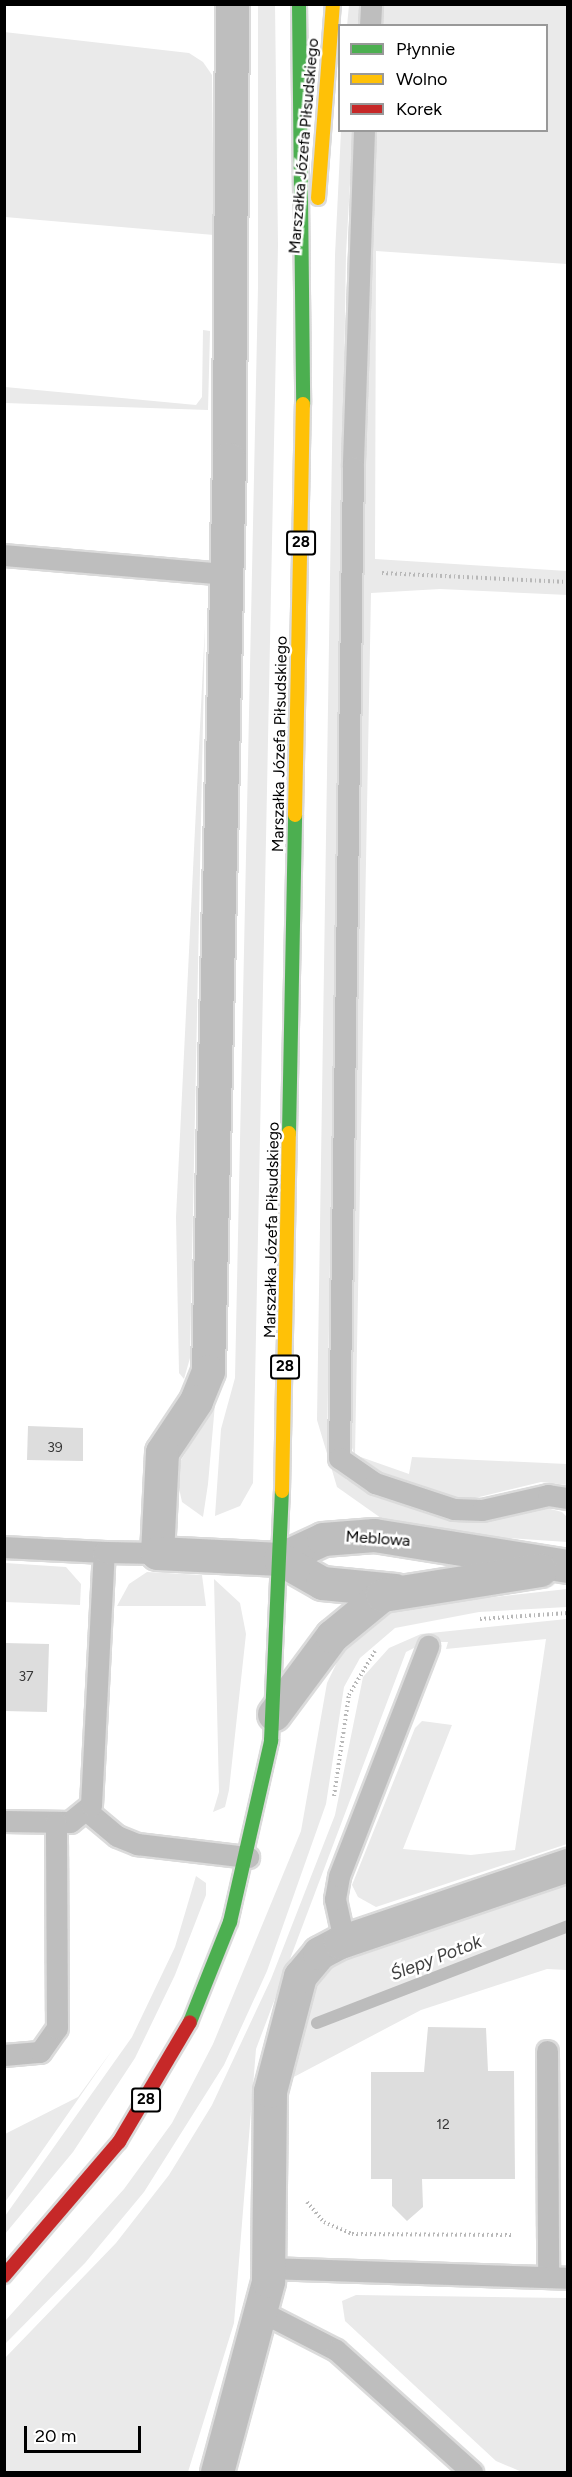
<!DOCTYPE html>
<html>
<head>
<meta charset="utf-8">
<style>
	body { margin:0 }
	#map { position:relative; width:572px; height:2477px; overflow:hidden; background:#fff; font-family:Figtree,sans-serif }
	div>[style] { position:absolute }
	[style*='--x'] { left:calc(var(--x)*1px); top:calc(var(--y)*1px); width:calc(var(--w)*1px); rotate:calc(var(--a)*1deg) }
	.green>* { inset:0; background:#eaeaea }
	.stream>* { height:12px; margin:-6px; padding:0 6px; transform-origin:6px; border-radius:6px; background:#bcbcbc }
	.building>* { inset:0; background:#ddd }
	.path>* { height:4px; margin-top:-2px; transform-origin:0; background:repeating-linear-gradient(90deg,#b8b8b8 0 1.5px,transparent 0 4.5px) }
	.roads { filter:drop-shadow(2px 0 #dbdbdb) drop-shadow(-2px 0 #dbdbdb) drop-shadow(0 2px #dbdbdb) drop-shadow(0 -2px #dbdbdb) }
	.lane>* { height:21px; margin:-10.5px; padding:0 10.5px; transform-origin:10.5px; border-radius:10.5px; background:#bebebe }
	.street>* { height:33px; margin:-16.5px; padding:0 16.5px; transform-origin:16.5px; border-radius:16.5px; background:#bebebe }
	.fast>* { height:14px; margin:-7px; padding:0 7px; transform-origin:7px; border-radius:7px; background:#4caf50 }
	.slow>* { height:14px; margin:-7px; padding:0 7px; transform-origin:7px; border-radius:7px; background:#ffc107 }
	.jam>* { height:14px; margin:-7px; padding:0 7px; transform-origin:7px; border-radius:7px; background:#c62828 }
	span { translate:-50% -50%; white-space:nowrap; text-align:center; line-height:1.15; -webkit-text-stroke:5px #fff; paint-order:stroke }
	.number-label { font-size:14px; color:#373737 }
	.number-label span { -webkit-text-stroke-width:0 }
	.shield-label span { padding:2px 4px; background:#fff; border:2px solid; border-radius:4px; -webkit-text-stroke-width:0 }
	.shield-label { font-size:15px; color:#000; font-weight:700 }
	.street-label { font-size:16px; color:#000 }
	.water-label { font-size:18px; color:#414141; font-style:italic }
	.frame { position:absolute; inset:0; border:6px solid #000; pointer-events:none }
	.legend { position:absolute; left:338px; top:24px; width:210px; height:108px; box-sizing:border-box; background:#fff; border:2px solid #999; margin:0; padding:8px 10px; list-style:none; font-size:18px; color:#000 }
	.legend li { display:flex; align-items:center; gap:12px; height:30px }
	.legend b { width:30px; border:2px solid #999 }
	.scale { position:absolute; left:24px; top:2426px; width:117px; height:27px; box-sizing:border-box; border:3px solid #000; border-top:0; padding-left:8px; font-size:18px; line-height:21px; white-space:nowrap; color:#000; -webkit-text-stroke:4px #fff; paint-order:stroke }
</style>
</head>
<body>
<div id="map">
	<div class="green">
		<i style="clip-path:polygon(275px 4px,278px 245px,253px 1483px,240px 1506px,215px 1516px,221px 1429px,235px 1378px,258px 287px,258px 5px)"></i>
		<i style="clip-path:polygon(349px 5px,362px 5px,360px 25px,347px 26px)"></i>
		<i style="clip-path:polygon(378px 5px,567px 5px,567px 264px,376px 251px,375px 559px,567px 571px,568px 595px,440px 589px,371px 593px,355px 1455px,409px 1474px,412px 1457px,567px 1464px,567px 1485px,541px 1482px,463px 1501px,379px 1475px,355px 1456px,348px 1437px,371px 131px,546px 130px,546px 26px,376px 25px)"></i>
		<i style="clip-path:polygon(4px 32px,189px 53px,203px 62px,212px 75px,214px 235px,5px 217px)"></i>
		<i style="clip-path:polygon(353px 130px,346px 254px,327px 1450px,347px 1480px,456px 1519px,487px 1520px,543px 1507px,562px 1512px,567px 1517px,567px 1542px,431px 1533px,388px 1523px,337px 1487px,317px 1420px,335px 255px,341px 131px)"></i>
		<i style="clip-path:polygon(203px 330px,210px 331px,208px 410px,5px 403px,5px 387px,196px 405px,202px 397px)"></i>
		<i style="clip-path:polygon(205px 625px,190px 1358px,184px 1379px,179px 1373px,176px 1217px)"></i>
		<i style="clip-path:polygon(215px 1404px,208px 1484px,203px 1517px,182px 1502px,175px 1470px)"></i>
		<i style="clip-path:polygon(5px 1563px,66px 1567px,81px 1584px,80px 1605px,5px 1602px)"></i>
		<i style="clip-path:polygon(147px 1572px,202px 1575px,206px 1606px,117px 1606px,129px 1584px)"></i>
		<i style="clip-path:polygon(214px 1579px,240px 1603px,246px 1634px,229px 1790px,225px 1807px,213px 1812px,219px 1792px)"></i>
		<i style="clip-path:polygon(567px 1589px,567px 1607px,479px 1612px,395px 1628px,360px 1658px,344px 1687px,326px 1804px,267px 1971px,224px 2065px,144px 2192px,85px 2263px,5px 2344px,5px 2321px,124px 2189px,172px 2123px,213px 2044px,301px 1831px,327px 1683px,342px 1652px,378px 1618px,406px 1607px)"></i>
		<i style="clip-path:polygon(567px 1619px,567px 1844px,376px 1907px,358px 1897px,352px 1885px,415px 1728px,422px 1721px,452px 1725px,403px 1849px,471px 1855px,515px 1850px,546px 1639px,446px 1649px,448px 1642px,426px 1642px,406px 1652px,256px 2049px,234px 2323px,188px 2472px,5px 2472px,5px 2358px,116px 2243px,169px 2175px,212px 2105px,271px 1979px,335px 1815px,363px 1677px,389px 1648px,421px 1634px)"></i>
		<i style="clip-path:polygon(196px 1876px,206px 1883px,206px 1895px,175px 1975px,135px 2058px,73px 2152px,5px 2234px,5px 2216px,132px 2037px,175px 1947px)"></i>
		<i style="clip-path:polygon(567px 1885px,567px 1970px,547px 1969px,421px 2010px,290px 2079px,306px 2009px,326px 1969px,354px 1955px)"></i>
		<i style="clip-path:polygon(113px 2049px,35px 2161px,5px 2202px,5px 2134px,78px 2097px)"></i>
		<i style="clip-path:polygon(356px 2295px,567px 2298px,567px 2472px,522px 2472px,496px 2461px,345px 2321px,342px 2301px)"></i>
	</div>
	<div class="stream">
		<i style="--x:317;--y:2023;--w:269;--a:-21.1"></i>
	</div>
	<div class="building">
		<i style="clip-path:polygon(28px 1426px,83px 1428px,83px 1461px,27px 1460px)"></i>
		<i style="clip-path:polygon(4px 1643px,49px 1644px,47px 1712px,4px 1711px)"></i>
		<i style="clip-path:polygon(428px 2027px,486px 2028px,488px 2071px,514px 2071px,515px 2179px,422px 2179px,423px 2207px,407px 2221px,392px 2206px,392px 2179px,371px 2179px,371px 2072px,424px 2072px)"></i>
	</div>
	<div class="path">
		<i style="--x:382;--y:573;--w:186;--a:2.8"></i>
		<i style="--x:480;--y:1619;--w:88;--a:-3.9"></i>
		<i style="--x:334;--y:1796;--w:102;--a:-81.6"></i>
		<i style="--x:349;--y:1695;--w:51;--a:-59.4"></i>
		<i style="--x:307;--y:2202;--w:26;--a:50"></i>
		<i style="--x:324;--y:2222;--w:30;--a:23"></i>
		<i style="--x:352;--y:2234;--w:161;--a:0.4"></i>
	</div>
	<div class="roads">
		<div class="lane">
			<i style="--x:370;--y:26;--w:22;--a:-87"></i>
			<i style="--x:364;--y:130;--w:337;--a:91.9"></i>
			<i style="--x:353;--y:467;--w:991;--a:90.81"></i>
			<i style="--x:339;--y:1458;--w:44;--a:34.8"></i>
			<i style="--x:375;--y:1483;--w:83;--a:18.2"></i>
			<i style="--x:454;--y:1509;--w:28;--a:2"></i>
			<i style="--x:482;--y:1510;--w:68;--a:-12.8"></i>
			<i style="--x:548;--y:1495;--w:20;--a:9"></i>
			<i style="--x:4;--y:555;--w:222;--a:4.9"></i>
			<i style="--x:4;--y:1547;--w:100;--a:2.9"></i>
			<i style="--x:87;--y:1811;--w:39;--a:40"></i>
			<i style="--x:117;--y:1836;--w:22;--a:22"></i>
			<i style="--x:137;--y:1844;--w:112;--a:6.7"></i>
			<i style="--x:4;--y:1821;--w:66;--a:0.9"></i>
			<i style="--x:70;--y:1822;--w:27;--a:-39"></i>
			<i style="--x:91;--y:1805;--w:253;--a:-87.1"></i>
			<i style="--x:104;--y:1552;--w:53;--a:1.1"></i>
			<i style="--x:344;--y:1940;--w:42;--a:-102.4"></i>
			<i style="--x:335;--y:1899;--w:23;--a:-80"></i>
			<i style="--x:339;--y:1876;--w:247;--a:-68.8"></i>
			<i style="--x:547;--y:2051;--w:225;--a:89.7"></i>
			<i style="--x:4;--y:2055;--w:36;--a:-5"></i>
			<i style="--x:40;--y:2052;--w:29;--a:-55"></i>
			<i style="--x:57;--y:2028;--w:206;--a:-90.3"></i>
			<i style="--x:269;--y:2268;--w:299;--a:1.9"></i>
			<i style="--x:262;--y:2312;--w:83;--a:27.2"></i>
			<i style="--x:336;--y:2350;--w:183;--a:41.9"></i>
		</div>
		<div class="street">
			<i style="--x:232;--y:4;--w:455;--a:90.4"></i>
			<i style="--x:229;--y:459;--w:912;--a:91.32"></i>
			<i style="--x:208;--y:1371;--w:32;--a:112"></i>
			<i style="--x:196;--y:1401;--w:61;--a:123.7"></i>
			<i style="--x:162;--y:1452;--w:101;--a:92.8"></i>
			<i style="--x:157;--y:1553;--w:123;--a:2.8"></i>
			<i style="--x:280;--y:1559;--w:47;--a:-24.9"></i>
			<i style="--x:323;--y:1539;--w:51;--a:-4.5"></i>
			<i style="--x:374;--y:1535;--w:196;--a:9.1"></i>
			<i style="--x:280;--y:1559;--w:48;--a:29.7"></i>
			<i style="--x:322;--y:1583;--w:73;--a:5.5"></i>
			<i style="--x:274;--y:1714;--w:97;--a:-53.4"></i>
			<i style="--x:332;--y:1636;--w:65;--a:-39.4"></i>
			<i style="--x:382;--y:1595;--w:160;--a:-9"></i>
			<i style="--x:217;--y:2472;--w:198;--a:-75"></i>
			<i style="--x:268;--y:2281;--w:190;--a:-89.4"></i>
			<i style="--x:270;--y:2091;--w:119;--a:-75.4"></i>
			<i style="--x:300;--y:1976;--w:30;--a:-50"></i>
			<i style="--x:319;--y:1953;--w:24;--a:-28"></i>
			<i style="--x:340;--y:1942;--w:241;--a:-18.7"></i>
		</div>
		<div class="fast">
			<i style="--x:299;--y:4;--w:400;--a:89.4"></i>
			<i style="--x:289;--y:1133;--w:318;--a:-88.9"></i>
			<i style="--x:190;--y:2022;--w:108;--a:-68.2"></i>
			<i style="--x:230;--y:1922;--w:186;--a:-77.2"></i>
			<i style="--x:271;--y:1741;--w:250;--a:-87.5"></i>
		</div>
		<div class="slow">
			<i style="--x:318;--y:198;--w:195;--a:-85.6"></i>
			<i style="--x:295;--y:815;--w:411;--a:-88.9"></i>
			<i style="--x:282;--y:1491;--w:358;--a:-88.9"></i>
		</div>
		<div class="jam">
			<i style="--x:4;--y:2276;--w:177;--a:-49.4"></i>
			<i style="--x:119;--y:2142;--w:139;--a:-59.4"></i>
		</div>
	</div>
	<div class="number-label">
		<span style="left:55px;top:1448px">39</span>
		<span style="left:26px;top:1677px">37</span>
		<span style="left:443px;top:2125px">12</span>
	</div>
	<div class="shield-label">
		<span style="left:301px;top:543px">28</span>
		<span style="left:285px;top:1367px">28</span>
		<span style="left:146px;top:2100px">28</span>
	</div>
	<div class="street-label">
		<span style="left:304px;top:146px;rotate:-85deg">Marszałka Józefa Piłsudskiego</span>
		<span style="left:280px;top:744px;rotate:-89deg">Marszałka Józefa Piłsudskiego</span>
		<span style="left:272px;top:1230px;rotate:-89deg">Marszałka Józefa Piłsudskiego</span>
		<span style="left:378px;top:1539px;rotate:4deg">Meblowa</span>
	</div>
	<div class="water-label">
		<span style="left:436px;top:1958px;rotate:-21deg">Ślepy Potok</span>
	</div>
	<div class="frame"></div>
	<ul class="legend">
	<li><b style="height:8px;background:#4caf50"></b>Płynnie</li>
	<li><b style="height:8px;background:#ffc107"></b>Wolno</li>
	<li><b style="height:8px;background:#c62828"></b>Korek</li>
	</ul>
	<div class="scale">20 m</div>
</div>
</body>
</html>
